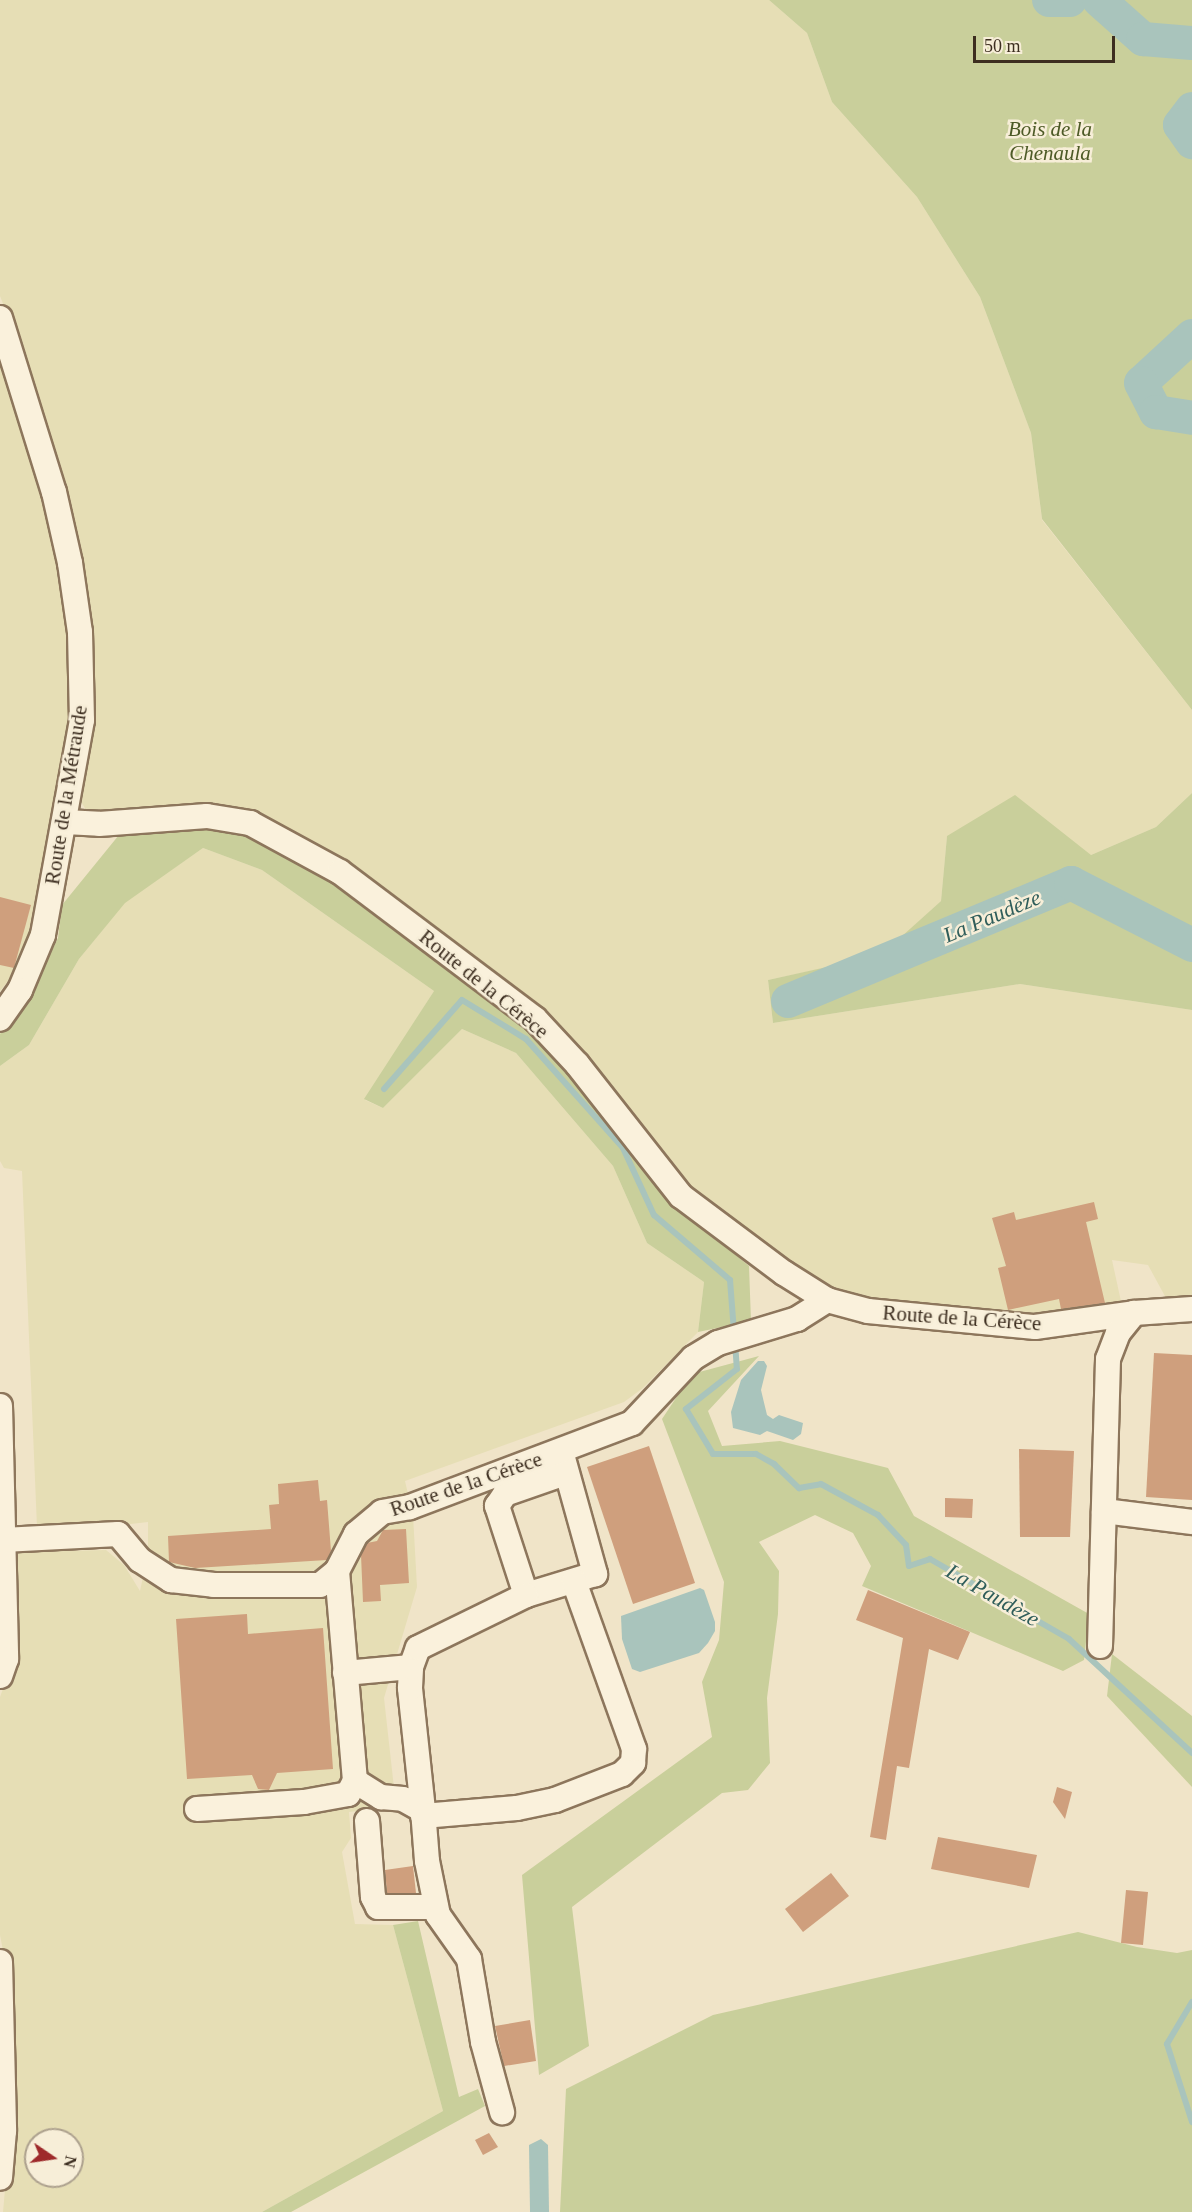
<!DOCTYPE html>
<html>
<head>
<meta charset="utf-8">
<style>
	body { margin:0 }
	#map { position:relative; width:1192px; height:2212px; overflow:hidden; background:#f0e4c8; font-family:"Times New Roman",serif }
	div>[style] { position:absolute }
	[style*='--x'] { left:calc(var(--x)*1px); top:calc(var(--y)*1px); width:calc(var(--w)*1px); rotate:calc(var(--a)*1deg) }
	.farmland>* { inset:0; background:#e6deb5 }
	.green>* { inset:0; background:#c9cf9b }
	.water>* { inset:0; background:#a9c4bc }
	.stream>* { height:6px; margin:-3px; padding:0 3px; transform-origin:3px; border-radius:3px; background:#a9c4bc }
	.river>* { height:34px; margin:-17px; padding:0 17px; transform-origin:17px; border-radius:17px; background:#a9c4bc }
	.building>* { inset:0; background:#cf9f7d }
	.roads { filter:drop-shadow(2px 0 #8d765c) drop-shadow(-2px 0 #8d765c) drop-shadow(0 2px #8d765c) drop-shadow(0 -2px #8d765c) }
	.minor>* { height:24px; margin:-12px; padding:0 12px; transform-origin:12px; border-radius:12px; background:#faf1dc }
	span { translate:-50% -50%; white-space:nowrap; text-align:center; line-height:1.15; -webkit-text-stroke:5px #f7eed8; paint-order:stroke }
	.park-label { font-size:21px; color:#4d5a26; font-style:italic }
	.street-label { font-size:21px; color:#3d2e20 }
	.water-label { font-size:22px; color:#2f5d5a; font-style:italic }
	.north { position:absolute; left:24px; top:2128px; width:60px; height:60px; box-sizing:border-box; background:#f7eed8; border:2px solid #ada18e; border-radius:50%; rotate:103deg; font-size:16px; font-weight:700; line-height:24px; text-align:center; color:#3d2e20 }
	.north::after { content:''; display:block; margin:auto; width:21px; height:27px; background:#9e2a2b; clip-path:polygon(50% 0,100% 100%,50% 72%,0 100%) }
	.scale { position:absolute; left:973px; top:36px; width:142px; height:27px; box-sizing:border-box; border:3px solid #3d2e20; border-top:0; padding-left:8px; font-size:18px; line-height:21px; white-space:nowrap; color:#3d2e20; -webkit-text-stroke:4px #f7eed8; paint-order:stroke }
</style>
</head>
<body>
<div id="map">
	<div class="farmland">
		<i style="clip-path:polygon(0 0,769px 0,807px 33px,832px 102px,917px 197px,980px 297px,1031px 433px,1042px 520px,1192px 710px,1192px 793px,1156px 827px,1091px 855px,947px 836px,941px 901px,881px 956px,768px 980px,773px 1023px,1020px 984px,1192px 1010px,1192px 1300px,1166px 1298px,1148px 1265px,1112px 1260px,1122px 1306px,1034px 1323px,870px 1299px,828px 1287px,730px 1226px,342px 868px,100px 817px,86px 810px,79px 798px,90px 723px,20px 347px,0 296px)"></i>
		<i style="clip-path:polygon(0 341px,48px 494px,66px 595px,73px 719px,32px 932px,13px 975px,0 991px)"></i>
		<i style="clip-path:polygon(evenodd,203px 848px,262px 870px,434px 991px,365px 1100px,383px 1108px,462px 1029px,516px 1053px,613px 1166px,647px 1243px,704px 1282px,698px 1332px,643px 1388px,624px 1402px,405px 1481px,413px 1515px,417px 1587px,384px 1698px,396px 1806px,349px 1812px,351px 1838px,342px 1852px,355px 1924px,393px 1925px,443px 2111px,262px 2212px,3px 2212px,10px 2133px,4px 1956px,0 1935px,0 1697px,13px 1661px,18px 1552px,106px 1550px,124px 1565px,140px 1591px,148px 1554px,148px 1522px,69px 1531px,37px 1527px,22px 1171px,4px 1168px,0 1161px,0 1066px,29px 1045px,79px 959px,125px 902px,203px 848px,36px 2140px,72px 2140px,72px 2176px,36px 2176px,36px 2140px)"></i>
	</div>
	<div class="green">
		<i style="clip-path:polygon(769px 0,1192px 0,1192px 710px,1042px 519px,1031px 433px,980px 297px,917px 197px,832px 102px,807px 33px)"></i>
		<i style="clip-path:polygon(1192px 793px,1192px 1010px,1020px 984px,773px 1023px,768px 980px,881px 955px,941px 901px,947px 836px,1015px 795px,1091px 855px,1156px 827px)"></i>
		<i style="clip-path:polygon(203px 824px,244px 829px,331px 878px,526px 1025px,566px 1068px,670px 1200px,749px 1266px,751px 1321px,698px 1332px,704px 1282px,647px 1243px,613px 1166px,516px 1053px,462px 1029px,383px 1108px,364px 1099px,434px 991px,262px 870px,203px 848px,125px 903px,79px 959px,29px 1045px,0 1066px,0 1034px,30px 994px,58px 938px,62px 905px,123px 830px)"></i>
		<i style="clip-path:polygon(759px 1356px,708px 1411px,722px 1446px,780px 1441px,888px 1468px,914px 1516px,1089px 1614px,1084px 1660px,1063px 1671px,862px 1586px,871px 1566px,853px 1533px,815px 1515px,759px 1542px,779px 1571px,778px 1614px,767px 1698px,770px 1763px,748px 1790px,722px 1793px,572px 1907px,589px 2046px,539px 2075px,522px 1875px,712px 1737px,702px 1682px,719px 1640px,724px 1582px,662px 1419px,692px 1374px)"></i>
		<i style="clip-path:polygon(1112px 1654px,1192px 1716px,1192px 1787px,1107px 1696px)"></i>
		<i style="clip-path:polygon(418px 1921px,459px 2097px,478px 2089px,485px 2106px,291px 2212px,262px 2212px,443px 2111px,393px 1925px)"></i>
		<i style="clip-path:polygon(1078px 1932px,1137px 1947px,1177px 1953px,1192px 1950px,1192px 2212px,560px 2212px,566px 2089px,713px 2015px)"></i>
	</div>
	<div class="water">
		<i style="clip-path:polygon(758px 1361px,764px 1361px,767px 1366px,761px 1390px,767px 1415px,773px 1419px,779px 1415px,803px 1423px,801px 1434px,793px 1440px,767px 1431px,760px 1435px,733px 1428px,731px 1412px,741px 1380px)"></i>
		<i style="clip-path:polygon(700px 1588px,704px 1590px,715px 1622px,715px 1631px,708px 1643px,699px 1653px,640px 1672px,632px 1669px,622px 1639px,621px 1616px)"></i>
		<i style="clip-path:polygon(541px 2139px,548px 2145px,549px 2212px,530px 2212px,529px 2145px)"></i>
	</div>
	<div class="stream">
		<i style="--x:384;--y:1089;--w:118;--a:-48.8"></i>
		<i style="--x:462;--y:1000;--w:75;--a:31.4"></i>
		<i style="--x:526;--y:1039;--w:146;--a:48.3"></i>
		<i style="--x:623;--y:1148;--w:74;--a:65.2"></i>
		<i style="--x:654;--y:1215;--w:100;--a:40.5"></i>
		<i style="--x:730;--y:1280;--w:52;--a:85.6"></i>
		<i style="--x:735;--y:1342;--w:27;--a:86"></i>
		<i style="--x:737;--y:1369;--w:65;--a:141.9"></i>
		<i style="--x:686;--y:1409;--w:52;--a:59"></i>
		<i style="--x:713;--y:1454;--w:43;--a:0"></i>
		<i style="--x:756;--y:1454;--w:21;--a:29"></i>
		<i style="--x:774;--y:1464;--w:35;--a:44"></i>
		<i style="--x:799;--y:1488;--w:22;--a:-10"></i>
		<i style="--x:821;--y:1484;--w:65;--a:28.5"></i>
		<i style="--x:878;--y:1515;--w:41;--a:47"></i>
		<i style="--x:906;--y:1545;--w:21;--a:82"></i>
		<i style="--x:909;--y:1566;--w:22;--a:-18"></i>
		<i style="--x:930;--y:1559;--w:160;--a:29.9"></i>
		<i style="--x:1069;--y:1639;--w:168;--a:42.8"></i>
		<i style="--x:1192;--y:2002;--w:49;--a:120.8"></i>
		<i style="--x:1167;--y:2044;--w:82;--a:72.2"></i>
	</div>
	<div class="river">
		<i style="--x:1049;--y:0;--w:21;--a:0"></i>
		<i style="--x:1099;--y:0;--w:59;--a:41.6"></i>
		<i style="--x:1143;--y:39;--w:49;--a:4.7"></i>
		<i style="--x:1192;--y:109;--w:20;--a:127"></i>
		<i style="--x:1180;--y:125;--w:21;--a:55"></i>
		<i style="--x:1192;--y:336;--w:69;--a:137.3"></i>
		<i style="--x:1141;--y:383;--w:33;--a:63"></i>
		<i style="--x:1156;--y:412;--w:36;--a:9"></i>
		<i style="--x:788;--y:1001;--w:307;--a:-22.6"></i>
		<i style="--x:1071;--y:883;--w:136;--a:27.1"></i>
	</div>
	<div class="building">
		<i style="clip-path:polygon(0 897px,31px 905px,14px 968px,0 965px)"></i>
		<i style="clip-path:polygon(1094px 1202px,1098px 1219px,1086px 1222px,1105px 1303px,1061px 1309px,1059px 1299px,1008px 1310px,998px 1268px,1006px 1266px,992px 1218px,1014px 1212px,1016px 1220px)"></i>
		<i style="clip-path:polygon(1154px 1353px,1192px 1355px,1192px 1500px,1146px 1497px)"></i>
		<i style="clip-path:polygon(649px 1446px,695px 1583px,633px 1604px,587px 1467px)"></i>
		<i style="clip-path:polygon(1019px 1449px,1074px 1451px,1070px 1537px,1020px 1537px)"></i>
		<i style="clip-path:polygon(318px 1480px,320px 1501px,327px 1500px,331px 1551px,327px 1560px,195px 1568px,169px 1562px,168px 1536px,271px 1529px,269px 1505px,279px 1504px,278px 1484px)"></i>
		<i style="clip-path:polygon(945px 1498px,973px 1499px,972px 1518px,945px 1517px)"></i>
		<i style="clip-path:polygon(406px 1529px,409px 1583px,380px 1585px,381px 1601px,363px 1602px,361px 1555px,367px 1543px,377px 1541px,383px 1530px)"></i>
		<i style="clip-path:polygon(868px 1590px,970px 1632px,958px 1660px,929px 1649px,909px 1768px,897px 1766px,886px 1840px,870px 1837px,903px 1638px,856px 1620px)"></i>
		<i style="clip-path:polygon(247px 1614px,248px 1634px,323px 1628px,333px 1769px,277px 1773px,269px 1790px,258px 1789px,252px 1775px,187px 1779px,176px 1619px)"></i>
		<i style="clip-path:polygon(1057px 1787px,1072px 1792px,1065px 1819px,1053px 1802px)"></i>
		<i style="clip-path:polygon(938px 1837px,1037px 1855px,1029px 1888px,931px 1869px)"></i>
		<i style="clip-path:polygon(413px 1866px,416px 1893px,387px 1893px,385px 1870px)"></i>
		<i style="clip-path:polygon(831px 1873px,849px 1896px,803px 1932px,785px 1909px)"></i>
		<i style="clip-path:polygon(1126px 1890px,1148px 1892px,1143px 1945px,1121px 1943px)"></i>
		<i style="clip-path:polygon(530px 2020px,536px 2061px,504px 2066px,495px 2026px)"></i>
		<i style="clip-path:polygon(489px 2133px,498px 2147px,483px 2155px,475px 2140px)"></i>
	</div>
	<div class="roads">
		<div class="minor">
			<i style="--x:0;--y:318;--w:182;--a:72.8"></i>
			<i style="--x:54;--y:492;--w:73;--a:77.3"></i>
			<i style="--x:70;--y:563;--w:70;--a:81.8"></i>
			<i style="--x:80;--y:632;--w:88;--a:88.7"></i>
			<i style="--x:82;--y:720;--w:219;--a:100.3"></i>
			<i style="--x:43;--y:935;--w:60;--a:112.7"></i>
			<i style="--x:20;--y:990;--w:35;--a:125"></i>
			<i style="--x:65;--y:822;--w:34;--a:3"></i>
			<i style="--x:99;--y:824;--w:108;--a:-4.2"></i>
			<i style="--x:207;--y:816;--w:44;--a:9.2"></i>
			<i style="--x:250;--y:823;--w:102;--a:28.6"></i>
			<i style="--x:340;--y:872;--w:244;--a:37"></i>
			<i style="--x:535;--y:1019;--w:62;--a:47"></i>
			<i style="--x:577;--y:1064;--w:168;--a:51.8"></i>
			<i style="--x:681;--y:1196;--w:129;--a:36.8"></i>
			<i style="--x:784;--y:1273;--w:51;--a:32.1"></i>
			<i style="--x:827;--y:1300;--w:42;--a:15"></i>
			<i style="--x:868;--y:1311;--w:168;--a:5.5"></i>
			<i style="--x:1035;--y:1327;--w:100;--a:-8"></i>
			<i style="--x:1134;--y:1313;--w:58;--a:-3.9"></i>
			<i style="--x:0;--y:1406;--w:253;--a:88.6"></i>
			<i style="--x:6;--y:1659;--w:18;--a:109"></i>
			<i style="--x:561;--y:1451;--w:128;--a:74.5"></i>
			<i style="--x:595;--y:1574;--w:72;--a:163.1"></i>
			<i style="--x:526;--y:1595;--w:94;--a:-108"></i>
			<i style="--x:497;--y:1506;--w:14;--a:-56"></i>
			<i style="--x:505;--y:1494;--w:64;--a:-19.3"></i>
			<i style="--x:1104;--y:1511;--w:89;--a:7.1"></i>
			<i style="--x:3;--y:1540;--w:115;--a:-3"></i>
			<i style="--x:118;--y:1534;--w:34;--a:50"></i>
			<i style="--x:140;--y:1560;--w:37;--a:33"></i>
			<i style="--x:171;--y:1580;--w:43;--a:6.6"></i>
			<i style="--x:214;--y:1585;--w:106;--a:0"></i>
			<i style="--x:320;--y:1585;--w:22;--a:-39"></i>
			<i style="--x:337;--y:1571;--w:42;--a:-62.8"></i>
			<i style="--x:356;--y:1534;--w:34;--a:-40"></i>
			<i style="--x:382;--y:1512;--w:28;--a:-10"></i>
			<i style="--x:410;--y:1507;--w:237;--a:-20.7"></i>
			<i style="--x:632;--y:1423;--w:89;--a:-46.8"></i>
			<i style="--x:693;--y:1358;--w:29;--a:-31"></i>
			<i style="--x:718;--y:1343;--w:83;--a:-16.9"></i>
			<i style="--x:797;--y:1319;--w:36;--a:-32"></i>
			<i style="--x:337;--y:1571;--w:211;--a:85.1"></i>
			<i style="--x:355;--y:1781;--w:31;--a:32"></i>
			<i style="--x:381;--y:1797;--w:22;--a:5"></i>
			<i style="--x:403;--y:1799;--w:23;--a:29"></i>
			<i style="--x:423;--y:1810;--w:51;--a:85.5"></i>
			<i style="--x:427;--y:1861;--w:55;--a:78.5"></i>
			<i style="--x:438;--y:1915;--w:54;--a:54.8"></i>
			<i style="--x:469;--y:1959;--w:84;--a:80.4"></i>
			<i style="--x:483;--y:2042;--w:73;--a:74.8"></i>
			<i style="--x:1100;--y:1646;--w:287;--a:-88.4"></i>
			<i style="--x:1108;--y:1359;--w:28;--a:-69"></i>
			<i style="--x:1118;--y:1333;--w:26;--a:-51"></i>
			<i style="--x:345;--y:1673;--w:66;--a:-5.2"></i>
			<i style="--x:197;--y:1809;--w:107;--a:-3.7"></i>
			<i style="--x:304;--y:1802;--w:45;--a:-10.3"></i>
			<i style="--x:348;--y:1794;--w:15;--a:-62"></i>
			<i style="--x:423;--y:1810;--w:123;--a:-96.1"></i>
			<i style="--x:410;--y:1688;--w:21;--a:-87"></i>
			<i style="--x:411;--y:1667;--w:20;--a:-70"></i>
			<i style="--x:418;--y:1648;--w:120;--a:-26.1"></i>
			<i style="--x:423;--y:1816;--w:94;--a:-4.9"></i>
			<i style="--x:517;--y:1808;--w:39;--a:-12"></i>
			<i style="--x:555;--y:1800;--w:72;--a:-21.2"></i>
			<i style="--x:622;--y:1774;--w:16;--a:-45"></i>
			<i style="--x:633;--y:1763;--w:14;--a:-86"></i>
			<i style="--x:634;--y:1749;--w:178;--a:-109.7"></i>
			<i style="--x:367;--y:1821;--w:76;--a:85.5"></i>
			<i style="--x:373;--y:1897;--w:11;--a:63"></i>
			<i style="--x:378;--y:1907;--w:58;--a:0"></i>
			<i style="--x:0;--y:1962;--w:169;--a:88.6"></i>
			<i style="--x:4;--y:2131;--w:47;--a:94.9"></i>
		</div>
	</div>
	<div class="park-label">
		<span style="left:1050px;top:141px">Bois de la<br>Chenaula</span>
	</div>
	<div class="street-label">
		<span style="left:66px;top:795px;rotate:-81deg">Route de la Métraude</span>
		<span style="left:484px;top:984px;rotate:39deg">Route de la Cérèce</span>
		<span style="left:962px;top:1318px;rotate:4deg">Route de la Cérèce</span>
		<span style="left:466px;top:1484px;rotate:-19deg">Route de la Cérèce</span>
	</div>
	<div class="water-label">
		<span style="left:992px;top:916px;rotate:-23deg">La Paudèze</span>
		<span style="left:993px;top:1595px;rotate:30deg">La Paudèze</span>
	</div>
	<div class="north">N</div>
	<div class="scale">50 m</div>
</div>
</body>
</html>
